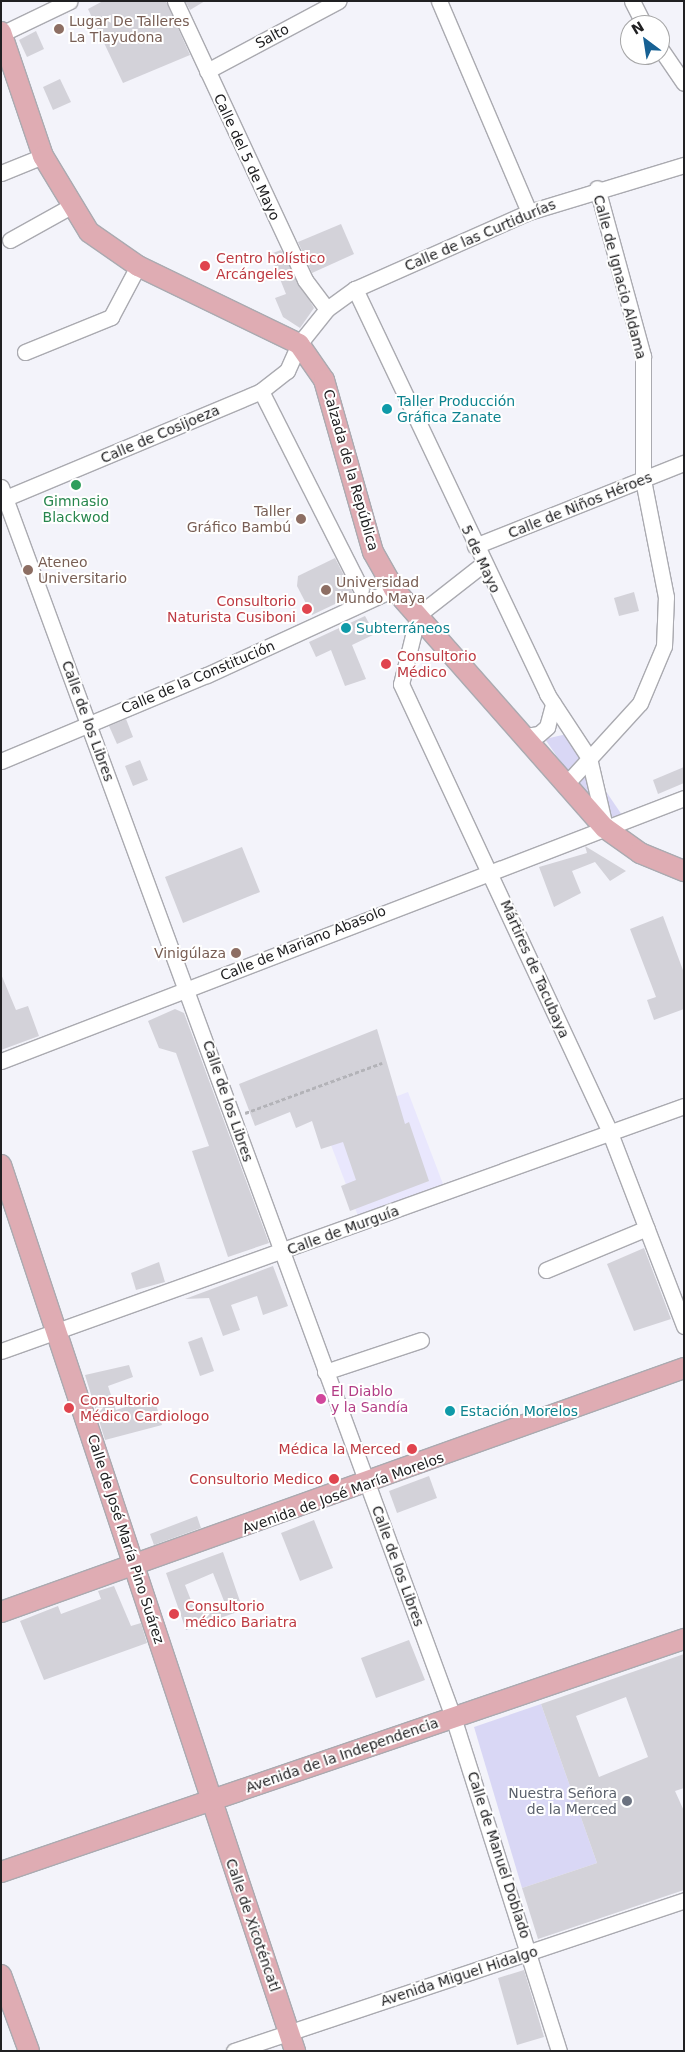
<!DOCTYPE html>
<html>
<head>
<meta charset="utf-8">
<style>
	body { margin:0 }
	#map { position:relative; width:685px; height:2052px; overflow:hidden; background:#f3f3fa; font-family:"DejaVu Sans",sans-serif }
	div>[style] { position:absolute }
	[style*='--x'] { left:calc(var(--x)*1px); top:calc(var(--y)*1px); width:calc(var(--w)*1px); rotate:calc(var(--a)*1deg) }
	.education>* { inset:0; background:#e9e7fd }
	.green>* { inset:0; background:#d9d7f5 }
	.building>* { inset:0; background:#d3d2d9 }
	.path>* { height:2.5px; margin-top:-1.25px; transform-origin:0; background:repeating-linear-gradient(90deg,#b3b3b8 0 4px,transparent 0 6.5px) }
	.roads { filter:drop-shadow(1px 0 #aaaab0) drop-shadow(-1px 0 #aaaab0) drop-shadow(0 1px #aaaab0) drop-shadow(0 -1px #aaaab0) }
	.minor>* { height:15px; margin:-7.5px; padding:0 7.5px; transform-origin:7.5px; border-radius:7.5px; background:#fff }
	.major>* { height:20px; margin:-10px; padding:0 10px; transform-origin:10px; border-radius:10px; background:#dfacb3 }
	.dots>* { width:14px; height:14px; translate:-50% -50%; box-sizing:border-box; border:2px solid #fff; border-radius:50% }
	span { translate:-50% -50%; white-space:nowrap; text-align:center; line-height:1.15; -webkit-text-stroke:4px #fff; paint-order:stroke }
	.education-label { font-size:14px; color:#785e54 }
	.left { translate:0 -50%; text-align:left }
	.right { translate:-100% -50%; text-align:right }
	.street-label { font-size:14px; color:#202022 }
	.health-label { font-size:14px; color:#be3a42 }
	.culture-label { font-size:14px; color:#0d838f }
	.leisure-label { font-size:14px; color:#27864d }
	.hotel-label { font-size:14px; color:#b23c85 }
	.worship-label { font-size:14px; color:#5b616d }
	.frame { position:absolute; inset:0; border:2px solid #202022; pointer-events:none }
	.north { position:absolute; left:620px; top:15px; width:50px; height:50px; box-sizing:border-box; background:#fff; border:1px solid #a6a6a7; border-radius:50%; rotate:329deg; font-size:14px; font-weight:700; line-height:20px; text-align:center; color:#202022 }
	.north::after { content:''; display:block; margin:auto; width:18px; height:22px; background:#176194; clip-path:polygon(50% 0,100% 100%,50% 72%,0 100%) }
</style>
</head>
<body>
<div id="map">
	<div class="education">
		<i style="clip-path:polygon(408px 1092px,443px 1184px,358px 1216px,323px 1124px)"></i>
	</div>
	<div class="green">
		<i style="clip-path:polygon(567px 734px,622px 815px,605px 827px,545px 739px)"></i>
		<i style="clip-path:polygon(541px 1704px,597px 1863px,522px 1888px,474px 1727px)"></i>
	</div>
	<div class="building">
		<i style="clip-path:polygon(103px 1px,166px 1px,190px 55px,123px 83px,88px 9px)"></i>
		<i style="clip-path:polygon(185px 1px,205px 1px,190px 10px)"></i>
		<i style="clip-path:polygon(36px 31px,44px 49px,27px 57px,19px 40px)"></i>
		<i style="clip-path:polygon(60px 79px,71px 102px,53px 110px,43px 87px)"></i>
		<i style="clip-path:polygon(341px 224px,354px 254px,312px 273px,298px 242px)"></i>
		<i style="clip-path:polygon(281px 250px,314px 308px,300px 328px,283px 317px,275px 298px,286px 294px,270px 254px)"></i>
		<i style="clip-path:polygon(335px 558px,354px 595px,312px 615px,297px 586px,298px 576px)"></i>
		<i style="clip-path:polygon(634px 592px,639px 611px,619px 616px,614px 598px)"></i>
		<i style="clip-path:polygon(365px 616px,375px 634px,352px 645px,366px 679px,345px 686px,331px 650px,316px 657px,309px 642px)"></i>
		<i style="clip-path:polygon(126px 719px,133px 737px,117px 744px,109px 726px)"></i>
		<i style="clip-path:polygon(140px 760px,148px 780px,133px 786px,125px 766px)"></i>
		<i style="clip-path:polygon(684px 767px,684px 783px,658px 794px,653px 780px)"></i>
		<i style="clip-path:polygon(585px 846px,626px 871px,610px 881px,595px 862px,572px 871px,581px 893px,554px 907px,539px 867px,587px 853px)"></i>
		<i style="clip-path:polygon(242px 847px,260px 892px,183px 923px,165px 877px)"></i>
		<i style="clip-path:polygon(663px 916px,684px 973px,684px 1009px,654px 1020px,647px 1000px,656px 997px,630px 929px)"></i>
		<i style="clip-path:polygon(1px 974px,16px 1010px,28px 1006px,39px 1036px,1px 1050px)"></i>
		<i style="clip-path:polygon(175px 1009px,184px 1013px,269px 1243px,228px 1257px,192px 1151px,209px 1146px,176px 1053px,159px 1048px,148px 1021px)"></i>
		<i style="clip-path:polygon(377px 1029px,405px 1124px,409px 1122px,429px 1181px,350px 1211px,341px 1186px,356px 1180px,343px 1142px,321px 1149px,312px 1121px,296px 1128px,290px 1112px,255px 1126px,239px 1084px)"></i>
		<i style="clip-path:polygon(644px 1248px,671px 1319px,634px 1331px,607px 1264px)"></i>
		<i style="clip-path:polygon(159px 1262px,165px 1282px,136px 1290px,131px 1273px)"></i>
		<i style="clip-path:polygon(273px 1266px,288px 1306px,263px 1315px,257px 1296px,231px 1305px,240px 1330px,223px 1336px,209px 1298px,185px 1299px)"></i>
		<i style="clip-path:polygon(202px 1337px,214px 1371px,200px 1376px,188px 1342px)"></i>
		<i style="clip-path:polygon(129px 1365px,133px 1377px,108px 1386px,116px 1410px,154px 1398px,162px 1425px,105px 1440px,85px 1375px)"></i>
		<i style="clip-path:polygon(429px 1476px,437px 1498px,397px 1513px,389px 1491px)"></i>
		<i style="clip-path:polygon(197px 1516px,201px 1528px,154px 1545px,150px 1534px)"></i>
		<i style="clip-path:polygon(314px 1520px,333px 1568px,300px 1581px,281px 1533px)"></i>
		<i style="clip-path:polygon(evenodd,223px 1552px,243px 1610px,186px 1630px,166px 1573px,223px 1552px,213px 1573px,224px 1601px,196px 1613px,185px 1585px,213px 1573px)"></i>
		<i style="clip-path:polygon(114px 1586px,131px 1626px,141px 1623px,147px 1643px,44px 1680px,20px 1621px,58px 1606px,61px 1614px,101px 1599px,98px 1591px)"></i>
		<i style="clip-path:polygon(409px 1640px,425px 1680px,376px 1698px,361px 1658px)"></i>
		<i style="clip-path:polygon(evenodd,684px 1654px,684px 1788px,675px 1791px,684px 1811px,684px 1890px,538px 1939px,522px 1888px,597px 1863px,541px 1704px,684px 1654px,626px 1697px,648px 1757px,599px 1777px,576px 1716px,626px 1697px)"></i>
		<i style="clip-path:polygon(524px 1970px,544px 2037px,517px 2045px,498px 1978px)"></i>
	</div>
	<div class="path">
		<i style="--x:245;--y:1113;--w:146;--a:-20.1"></i>
	</div>
	<div class="roads">
		<div class="minor">
			<i style="--x:175;--y:1;--w:308;--a:65"></i>
			<i style="--x:305;--y:280;--w:36;--a:53"></i>
			<i style="--x:439;--y:1;--w:229;--a:66.9"></i>
			<i style="--x:632;--y:1;--w:27;--a:63"></i>
			<i style="--x:1;--y:34;--w:76;--a:-25.6"></i>
			<i style="--x:660;--y:48;--w:42;--a:55.6"></i>
			<i style="--x:207;--y:71;--w:149;--a:-28.1"></i>
			<i style="--x:1;--y:173;--w:45;--a:-22"></i>
			<i style="--x:10;--y:240;--w:70;--a:-29.1"></i>
			<i style="--x:355;--y:289;--w:448;--a:64.6"></i>
			<i style="--x:547;--y:694;--w:77;--a:56.7"></i>
			<i style="--x:589;--y:758;--w:71;--a:76.9"></i>
			<i style="--x:25;--y:352;--w:93;--a:-22.1"></i>
			<i style="--x:111;--y:317;--w:58;--a:-62.1"></i>
			<i style="--x:261;--y:391;--w:222;--a:63.2"></i>
			<i style="--x:1;--y:487;--w:1310;--a:69.82"></i>
			<i style="--x:453;--y:1717;--w:350;--a:72.4"></i>
			<i style="--x:1;--y:500;--w:282;--a:-22.7"></i>
			<i style="--x:261;--y:391;--w:33;--a:-38"></i>
			<i style="--x:287;--y:371;--w:30;--a:-66"></i>
			<i style="--x:299;--y:344;--w:45;--a:-51.3"></i>
			<i style="--x:327;--y:309;--w:34;--a:-36"></i>
			<i style="--x:355;--y:289;--w:190;--a:-23.9"></i>
			<i style="--x:529;--y:212;--w:162;--a:-16.9"></i>
			<i style="--x:475;--y:546;--w:225;--a:-21.7"></i>
			<i style="--x:483;--y:564;--w:83;--a:141.9"></i>
			<i style="--x:418;--y:615;--w:71;--a:103.8"></i>
			<i style="--x:401;--y:684;--w:495;--a:65"></i>
			<i style="--x:610;--y:1133;--w:207;--a:69"></i>
			<i style="--x:526;--y:736;--w:13;--a:-9"></i>
			<i style="--x:539;--y:734;--w:11;--a:-41"></i>
			<i style="--x:547;--y:727;--w:24;--a:-75"></i>
			<i style="--x:1;--y:761;--w:223;--a:-22.7"></i>
			<i style="--x:207;--y:675;--w:206;--a:-24.7"></i>
			<i style="--x:567;--y:783;--w:108;--a:-47.6"></i>
			<i style="--x:640;--y:703;--w:62;--a:-67.2"></i>
			<i style="--x:664;--y:646;--w:49;--a:-87.7"></i>
			<i style="--x:666;--y:597;--w:119;--a:-101.1"></i>
			<i style="--x:643;--y:480;--w:124;--a:-90"></i>
			<i style="--x:643;--y:356;--w:174;--a:-105.3"></i>
			<i style="--x:1;--y:1061;--w:732;--a:-21.06"></i>
			<i style="--x:546;--y:1270;--w:109;--a:-22.6"></i>
			<i style="--x:1;--y:1351;--w:726;--a:-19.73"></i>
			<i style="--x:325;--y:1372;--w:101;--a:-18.4"></i>
			<i style="--x:234;--y:2051;--w:475;--a:-18.5"></i>
		</div>
		<div class="major">
			<i style="--x:1;--y:32;--w:131;--a:71.3"></i>
			<i style="--x:43;--y:156;--w:89;--a:58.8"></i>
			<i style="--x:89;--y:232;--w:60;--a:34.8"></i>
			<i style="--x:138;--y:266;--w:179;--a:25.8"></i>
			<i style="--x:299;--y:344;--w:44;--a:55.2"></i>
			<i style="--x:324;--y:380;--w:179;--a:74.1"></i>
			<i style="--x:373;--y:552;--w:43;--a:60.4"></i>
			<i style="--x:394;--y:589;--w:319;--a:48.6"></i>
			<i style="--x:605;--y:828;--w:43;--a:35.5"></i>
			<i style="--x:640;--y:853;--w:48;--a:22.2"></i>
			<i style="--x:1;--y:1165;--w:934;--a:71.64"></i>
			<i style="--x:1;--y:1612;--w:725;--a:-19.66"></i>
			<i style="--x:1;--y:1872;--w:722;--a:-18.84"></i>
			<i style="--x:1;--y:1975;--w:81;--a:69.8"></i>
		</div>
	</div>
	<div class="dots">
		<i style="left:59px;top:29px;background:#8d6e63"></i>
		<i style="left:205px;top:266px;background:#e0444e"></i>
		<i style="left:387px;top:409px;background:#0f9aa8"></i>
		<i style="left:76px;top:485px;background:#2e9e5b"></i>
		<i style="left:301px;top:519px;background:#8d6e63"></i>
		<i style="left:28px;top:570px;background:#8d6e63"></i>
		<i style="left:326px;top:590px;background:#8d6e63"></i>
		<i style="left:307px;top:609px;background:#e0444e"></i>
		<i style="left:346px;top:628px;background:#0f9aa8"></i>
		<i style="left:386px;top:664px;background:#e0444e"></i>
		<i style="left:236px;top:953px;background:#8d6e63"></i>
		<i style="left:321px;top:1399px;background:#d1479c"></i>
		<i style="left:69px;top:1408px;background:#e0444e"></i>
		<i style="left:450px;top:1411px;background:#0f9aa8"></i>
		<i style="left:412px;top:1449px;background:#e0444e"></i>
		<i style="left:334px;top:1479px;background:#e0444e"></i>
		<i style="left:174px;top:1614px;background:#e0444e"></i>
		<i style="left:627px;top:1801px;background:#6b7280"></i>
	</div>
	<div class="education-label">
		<span class="left" style="left:69px;top:29px">Lugar De Talleres<br>La Tlayudona</span>
		<span class="right" style="left:291px;top:519px">Taller<br>Gráfico Bambú</span>
		<span class="left" style="left:38px;top:570px">Ateneo<br>Universitario</span>
		<span class="left" style="left:336px;top:590px">Universidad<br>Mundo Maya</span>
		<span class="right" style="left:226px;top:953px">Vinigúlaza</span>
	</div>
	<div class="street-label">
		<span style="left:272px;top:36px;rotate:-28deg">Salto</span>
		<span style="left:247px;top:157px;rotate:65deg">Calle del 5 de Mayo</span>
		<span style="left:480px;top:235px;rotate:-23deg">Calle de las Curtidurías</span>
		<span style="left:620px;top:277px;rotate:75deg">Calle de Ignacio Aldama</span>
		<span style="left:160px;top:434px;rotate:-23deg">Calle de Cosijoeza</span>
		<span style="left:351px;top:470px;rotate:74deg">Calzada de la República</span>
		<span style="left:580px;top:505px;rotate:-22deg">Calle de Niños Héroes</span>
		<span style="left:481px;top:559px;rotate:65deg">5 de Mayo</span>
		<span style="left:198px;top:677px;rotate:-23deg">Calle de la Constitución</span>
		<span style="left:88px;top:721px;rotate:70deg">Calle de los Libres</span>
		<span style="left:303px;top:943px;rotate:-22deg">Calle de Mariano Abasolo</span>
		<span style="left:535px;top:969px;rotate:66deg">Mártires de Tacubaya</span>
		<span style="left:228px;top:1101px;rotate:71deg">Calle de los Libres</span>
		<span style="left:343px;top:1230px;rotate:-20deg">Calle de Murguía</span>
		<span style="left:343px;top:1493px;rotate:-20deg">Avenida de José María Morelos</span>
		<span style="left:126px;top:1539px;rotate:72deg">Calle de José María Pino Suárez</span>
		<span style="left:398px;top:1566px;rotate:70deg">Calle de los Libres</span>
		<span style="left:342px;top:1755px;rotate:-19deg">Avenida de la Independencia</span>
		<span style="left:499px;top:1855px;rotate:72deg">Calle de Manuel Doblado</span>
		<span style="left:253px;top:1925px;rotate:71deg">Calle de Xicoténcatl</span>
		<span style="left:459px;top:1976px;rotate:-18deg">Avenida Miguel Hidalgo</span>
	</div>
	<div class="health-label">
		<span class="left" style="left:216px;top:266px">Centro holístico<br>Arcángeles</span>
		<span class="right" style="left:296px;top:609px">Consultorio<br>Naturista Cusiboni</span>
		<span class="left" style="left:397px;top:664px">Consultorio<br>Médico</span>
		<span class="left" style="left:80px;top:1408px">Consultorio<br>Médico Cardiologo</span>
		<span class="right" style="left:401px;top:1449px">Médica la Merced</span>
		<span class="right" style="left:323px;top:1479px">Consultorio Medico</span>
		<span class="left" style="left:185px;top:1614px">Consultorio<br>médico Bariatra</span>
	</div>
	<div class="culture-label">
		<span class="left" style="left:397px;top:409px">Taller Producción<br>Gráfica Zanate</span>
		<span class="left" style="left:356px;top:628px">Subterráneos</span>
		<span class="left" style="left:460px;top:1411px">Estación Morelos</span>
	</div>
	<div class="leisure-label">
		<span style="left:76px;top:509px">Gimnasio<br>Blackwod</span>
	</div>
	<div class="hotel-label">
		<span class="left" style="left:331px;top:1399px">El Diablo<br>y la Sandía</span>
	</div>
	<div class="worship-label">
		<span class="right" style="left:617px;top:1801px">Nuestra Señora<br>de la Merced</span>
	</div>
	<div class="frame"></div>
	<div class="north">N</div>
</div>
</body>
</html>
